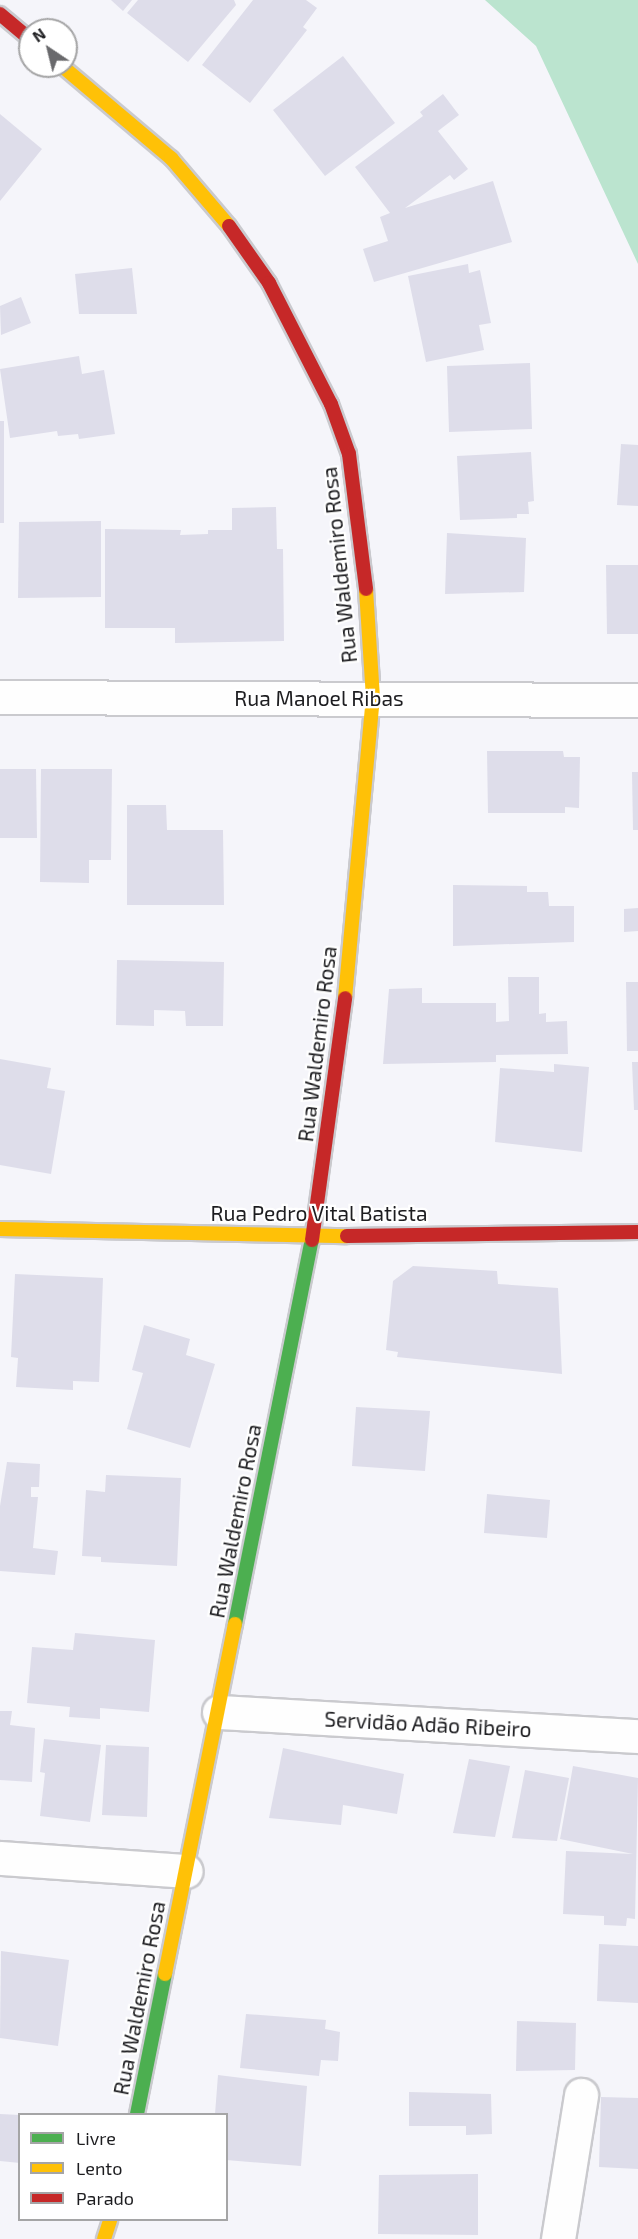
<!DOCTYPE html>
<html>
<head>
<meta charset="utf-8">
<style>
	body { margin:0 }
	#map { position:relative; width:638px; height:2239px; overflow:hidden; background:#f5f5fa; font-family:"Exo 2",sans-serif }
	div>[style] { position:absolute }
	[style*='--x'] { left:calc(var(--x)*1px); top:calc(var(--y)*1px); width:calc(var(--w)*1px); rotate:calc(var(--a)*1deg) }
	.green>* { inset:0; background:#bbe4cf }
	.building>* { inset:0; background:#deddea }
	.roads { filter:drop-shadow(2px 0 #cacace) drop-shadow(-2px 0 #cacace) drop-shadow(0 2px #cacace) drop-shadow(0 -2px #cacace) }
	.street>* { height:33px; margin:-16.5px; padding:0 16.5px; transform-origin:16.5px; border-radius:16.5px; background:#fefefe }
	.fast>* { height:14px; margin:-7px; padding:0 7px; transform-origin:7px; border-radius:7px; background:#4caf50 }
	.slow>* { height:14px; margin:-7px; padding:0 7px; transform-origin:7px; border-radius:7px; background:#ffc107 }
	.jam>* { height:14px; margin:-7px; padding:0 7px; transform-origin:7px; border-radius:7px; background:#c62828 }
	span { translate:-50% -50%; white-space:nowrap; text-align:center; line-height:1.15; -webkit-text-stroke:4.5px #fff; paint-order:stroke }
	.street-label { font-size:21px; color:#1d1d20 }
	.legend { position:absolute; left:18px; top:2113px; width:210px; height:108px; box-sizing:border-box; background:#fff; border:2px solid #a5a5a6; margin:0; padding:8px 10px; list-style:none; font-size:18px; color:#1d1d20 }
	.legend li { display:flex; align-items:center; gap:12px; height:30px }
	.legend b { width:30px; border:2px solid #a5a5a6 }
	.north { position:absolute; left:18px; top:18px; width:60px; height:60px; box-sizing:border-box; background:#fff; border:2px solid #a5a5a6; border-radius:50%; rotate:325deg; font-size:16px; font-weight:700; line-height:24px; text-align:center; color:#1d1d20 }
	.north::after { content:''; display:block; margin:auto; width:21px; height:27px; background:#69696c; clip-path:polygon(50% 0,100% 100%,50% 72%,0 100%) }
</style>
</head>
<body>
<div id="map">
	<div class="green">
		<i style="clip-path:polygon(485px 0,638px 0,638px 264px,536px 46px)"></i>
	</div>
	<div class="building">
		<i style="clip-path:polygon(111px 0,132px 0,123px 11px)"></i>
		<i style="clip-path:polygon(138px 0,234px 0,236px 5px,188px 62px,127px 13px)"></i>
		<i style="clip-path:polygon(253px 0,306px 0,317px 8px,303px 27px,307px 30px,250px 103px,202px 65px)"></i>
		<i style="clip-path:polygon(343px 56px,395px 123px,325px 176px,273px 110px)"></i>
		<i style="clip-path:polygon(443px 94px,459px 115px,438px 131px,468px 169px,454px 180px,450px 175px,405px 208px,493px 181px,512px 242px,374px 282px,363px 249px,388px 241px,380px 217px,390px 213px,355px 167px,423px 116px,420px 112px)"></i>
		<i style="clip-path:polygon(0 114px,42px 149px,0 201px)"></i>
		<i style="clip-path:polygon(468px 264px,469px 273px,480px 270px,491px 323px,479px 325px,484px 350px,426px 362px,408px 276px)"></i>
		<i style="clip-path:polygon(132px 268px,137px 314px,79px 314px,75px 274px)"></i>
		<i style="clip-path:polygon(21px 297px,31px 323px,1px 335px,0 306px)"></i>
		<i style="clip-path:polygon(79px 356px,82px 374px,104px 370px,115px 434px,79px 439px,78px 434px,58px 436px,57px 431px,10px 438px,0 369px)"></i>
		<i style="clip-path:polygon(530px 363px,532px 429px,449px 432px,447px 366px)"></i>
		<i style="clip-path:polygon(0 421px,4px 421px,4px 523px,0 523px)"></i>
		<i style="clip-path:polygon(621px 444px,638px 445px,638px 506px,617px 505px)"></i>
		<i style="clip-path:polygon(531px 452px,534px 501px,528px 502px,529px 514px,517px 514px,517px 518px,460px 520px,457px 456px)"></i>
		<i style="clip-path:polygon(276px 507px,277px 549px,283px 549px,284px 641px,175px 643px,175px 628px,105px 628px,105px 529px,181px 530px,180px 535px,208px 534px,208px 530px,232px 530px,232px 508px)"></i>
		<i style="clip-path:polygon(101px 521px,101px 597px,18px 598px,19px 522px)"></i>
		<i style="clip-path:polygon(447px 533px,526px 538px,524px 592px,445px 594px)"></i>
		<i style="clip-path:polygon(606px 565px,638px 565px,638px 634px,607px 634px)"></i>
		<i style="clip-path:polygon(487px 751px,563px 751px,564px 757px,580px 757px,579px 808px,565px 807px,565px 813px,488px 813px)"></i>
		<i style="clip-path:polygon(0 769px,36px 769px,37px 838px,0 838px)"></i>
		<i style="clip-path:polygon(41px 769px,112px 769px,111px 860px,89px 860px,89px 883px,40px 882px)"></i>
		<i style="clip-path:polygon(632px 772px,638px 772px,638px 830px,633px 830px)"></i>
		<i style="clip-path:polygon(127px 805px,166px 805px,167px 830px,223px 830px,224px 905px,127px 905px)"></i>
		<i style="clip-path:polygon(453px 885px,527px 886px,527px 892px,548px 892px,549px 906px,574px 906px,574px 942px,453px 946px)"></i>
		<i style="clip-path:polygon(638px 908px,638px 931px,624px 932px,624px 909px)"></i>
		<i style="clip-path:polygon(117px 960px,224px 962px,223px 1026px,186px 1026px,185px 1011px,154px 1010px,154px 1026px,116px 1025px)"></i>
		<i style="clip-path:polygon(508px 977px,539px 977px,539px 1014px,546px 1013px,546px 1022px,567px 1021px,568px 1054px,496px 1055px,496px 1062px,383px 1064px,389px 989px,422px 988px,422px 1003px,496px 1003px,496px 1022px,509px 1021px)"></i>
		<i style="clip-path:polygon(626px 982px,638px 982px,638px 1051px,627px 1051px)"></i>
		<i style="clip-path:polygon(0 1059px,51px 1068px,47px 1088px,65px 1091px,51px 1174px,0 1165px)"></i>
		<i style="clip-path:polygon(632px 1062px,638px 1062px,638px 1110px,634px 1110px)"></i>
		<i style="clip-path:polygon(554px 1064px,589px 1067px,582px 1152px,495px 1142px,500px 1068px,554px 1072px)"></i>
		<i style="clip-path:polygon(413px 1266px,497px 1271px,498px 1284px,558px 1288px,562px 1374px,397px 1357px,398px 1352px,386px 1350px,393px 1281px)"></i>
		<i style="clip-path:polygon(15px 1274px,103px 1278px,99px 1382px,73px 1381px,73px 1390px,16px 1387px,18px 1358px,11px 1357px)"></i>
		<i style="clip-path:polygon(144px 1325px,190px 1339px,186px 1355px,215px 1364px,190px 1448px,127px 1429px,143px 1373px,132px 1370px)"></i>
		<i style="clip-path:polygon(356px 1407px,430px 1411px,425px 1471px,352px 1466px)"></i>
		<i style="clip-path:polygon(7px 1462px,40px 1464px,39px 1487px,31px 1487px,31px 1497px,38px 1497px,33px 1548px,58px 1551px,55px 1575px,0 1571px,0 1506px)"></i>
		<i style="clip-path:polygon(106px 1475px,181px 1478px,177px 1566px,101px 1562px,101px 1557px,82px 1556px,86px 1490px,105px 1492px)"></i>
		<i style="clip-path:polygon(487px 1494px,550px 1500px,547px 1538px,484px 1533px)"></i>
		<i style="clip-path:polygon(75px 1633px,155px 1640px,149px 1712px,100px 1708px,100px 1719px,69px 1717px,70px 1707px,27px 1703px,32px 1647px,73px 1650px)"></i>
		<i style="clip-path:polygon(0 1711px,12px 1711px,10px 1725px,35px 1728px,32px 1782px,0 1780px)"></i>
		<i style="clip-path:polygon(44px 1739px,101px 1745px,90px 1822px,40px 1816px,45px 1773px,40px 1772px)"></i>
		<i style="clip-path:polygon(106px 1745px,149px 1747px,147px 1817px,102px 1815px)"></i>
		<i style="clip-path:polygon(283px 1748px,404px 1774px,397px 1814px,343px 1805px,341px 1825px,269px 1818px)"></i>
		<i style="clip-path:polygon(469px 1759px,510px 1766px,495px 1837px,453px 1833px)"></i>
		<i style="clip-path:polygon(573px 1766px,638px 1778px,635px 1919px,627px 1918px,626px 1926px,604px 1925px,604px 1916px,563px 1914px,566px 1851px,633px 1854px,560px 1839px)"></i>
		<i style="clip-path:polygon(525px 1770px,569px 1778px,557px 1841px,512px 1838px)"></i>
		<i style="clip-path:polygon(599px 1944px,638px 1946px,638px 2003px,597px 2001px)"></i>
		<i style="clip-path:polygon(1px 1951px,69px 1960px,58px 2046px,0 2038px)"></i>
		<i style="clip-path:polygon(246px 2014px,326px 2020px,325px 2029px,340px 2032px,338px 2061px,321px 2060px,319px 2076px,240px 2068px)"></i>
		<i style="clip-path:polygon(517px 2021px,576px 2023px,575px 2070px,516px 2071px)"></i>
		<i style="clip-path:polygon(218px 2075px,307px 2086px,301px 2166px,226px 2160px,226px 2114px,215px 2114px)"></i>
		<i style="clip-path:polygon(409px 2092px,491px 2094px,492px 2134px,466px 2135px,466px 2126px,409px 2126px)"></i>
		<i style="clip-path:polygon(601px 2097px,638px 2098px,638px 2169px,599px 2167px)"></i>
		<i style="clip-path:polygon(0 2114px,20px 2115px,20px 2163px,0 2161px)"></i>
		<i style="clip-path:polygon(478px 2174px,478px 2235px,378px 2234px,379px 2175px)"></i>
	</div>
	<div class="roads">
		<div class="street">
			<i style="--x:0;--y:697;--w:638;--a:0.27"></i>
			<i style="--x:219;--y:1712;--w:420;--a:3.3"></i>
			<i style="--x:0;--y:1858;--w:186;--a:4"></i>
			<i style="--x:558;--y:2239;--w:146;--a:-80.9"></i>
		</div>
		<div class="fast">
			<i style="--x:235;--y:1624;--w:392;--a:-78.7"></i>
			<i style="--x:137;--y:2114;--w:143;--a:-78.7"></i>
		</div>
		<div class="slow">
			<i style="--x:62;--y:66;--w:143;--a:40.2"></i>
			<i style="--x:171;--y:158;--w:89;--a:49.5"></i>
			<i style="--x:345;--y:998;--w:301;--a:-84.7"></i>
			<i style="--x:373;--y:698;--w:109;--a:-93.7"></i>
			<i style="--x:0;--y:1229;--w:347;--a:1.2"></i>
			<i style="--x:165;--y:1974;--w:357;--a:-78.7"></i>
			<i style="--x:104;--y:2239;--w:20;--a:-72"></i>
		</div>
		<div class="jam">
			<i style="--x:0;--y:14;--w:39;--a:40"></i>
			<i style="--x:229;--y:226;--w:70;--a:54.9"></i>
			<i style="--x:269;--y:283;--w:136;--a:62.9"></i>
			<i style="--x:331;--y:404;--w:53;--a:70.2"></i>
			<i style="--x:349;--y:454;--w:136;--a:82.8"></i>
			<i style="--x:347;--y:1236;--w:291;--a:-0.8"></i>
			<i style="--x:312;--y:1240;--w:244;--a:-82.2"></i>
		</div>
	</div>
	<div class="street-label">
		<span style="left:339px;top:565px;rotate:-96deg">Rua Waldemiro Rosa</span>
		<span style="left:319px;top:698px">Rua Manoel Ribas</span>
		<span style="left:317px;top:1044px;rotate:-83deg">Rua Waldemiro Rosa</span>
		<span style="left:319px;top:1213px">Rua Pedro Vital Batista</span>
		<span style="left:235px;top:1521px;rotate:-79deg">Rua Waldemiro Rosa</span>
		<span style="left:428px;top:1724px;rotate:3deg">Servidão Adão Ribeiro</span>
		<span style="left:139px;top:1998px;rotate:-79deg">Rua Waldemiro Rosa</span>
	</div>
	<ul class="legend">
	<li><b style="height:8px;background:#4caf50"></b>Livre</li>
	<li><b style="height:8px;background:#ffc107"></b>Lento</li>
	<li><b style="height:8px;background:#c62828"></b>Parado</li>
	</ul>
	<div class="north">N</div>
</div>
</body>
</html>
